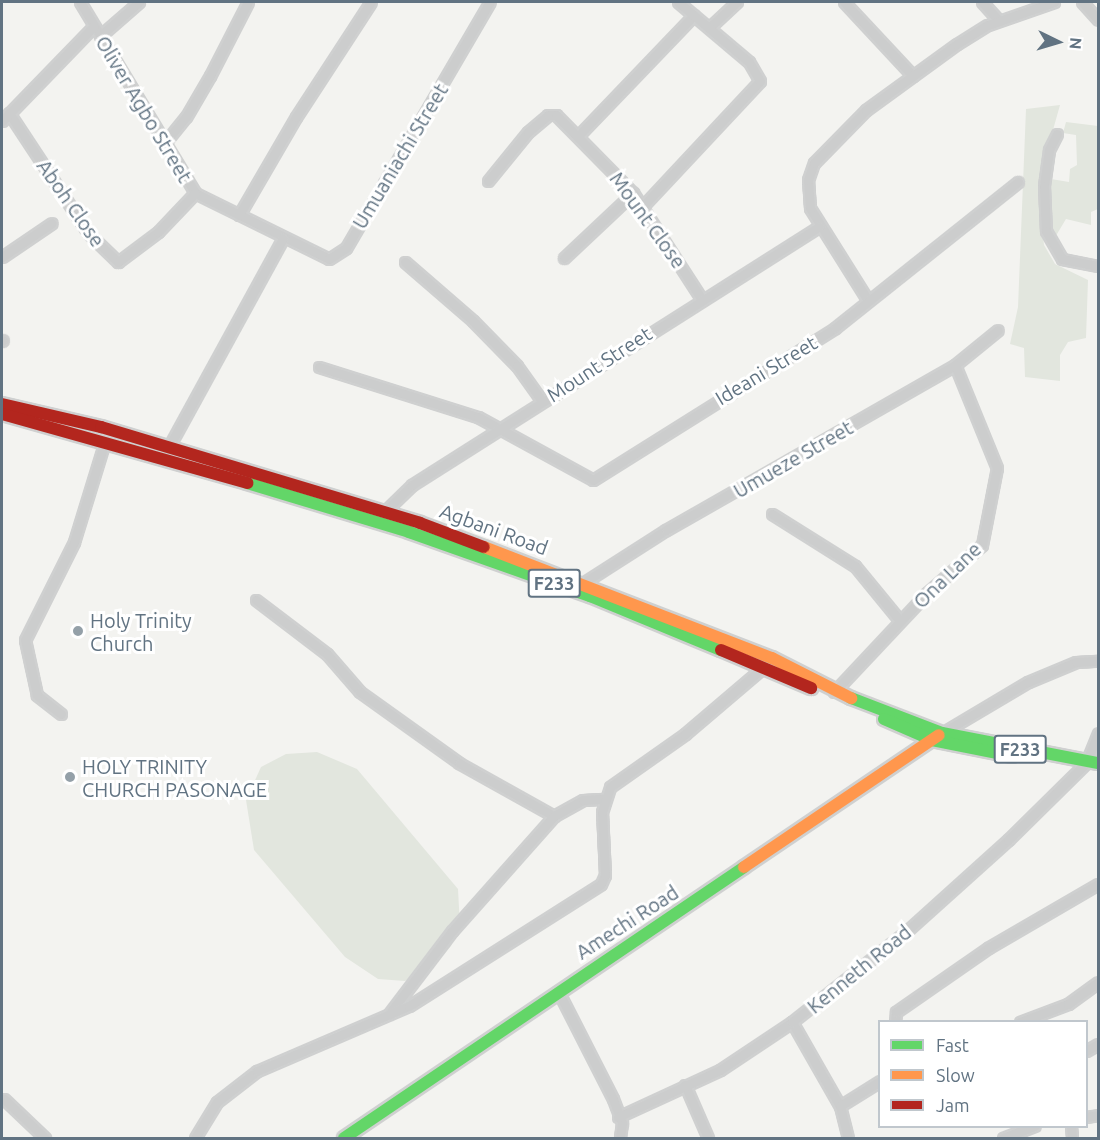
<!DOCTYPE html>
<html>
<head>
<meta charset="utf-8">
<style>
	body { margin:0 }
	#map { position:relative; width:1100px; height:1140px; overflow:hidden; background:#f3f3f0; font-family:Ubuntu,sans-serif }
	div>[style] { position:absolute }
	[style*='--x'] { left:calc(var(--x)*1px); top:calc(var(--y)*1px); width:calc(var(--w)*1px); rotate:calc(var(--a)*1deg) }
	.green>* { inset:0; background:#e2e6de }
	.roads { filter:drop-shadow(2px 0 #cfd0d0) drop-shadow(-2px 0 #cfd0d0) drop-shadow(0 2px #cfd0d0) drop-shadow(0 -2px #cfd0d0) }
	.street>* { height:9px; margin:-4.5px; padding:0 4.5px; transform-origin:4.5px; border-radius:4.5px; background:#cccdcd }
	.fast>* { height:12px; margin:-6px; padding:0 6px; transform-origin:6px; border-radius:6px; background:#63d668 }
	.slow>* { height:12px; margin:-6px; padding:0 6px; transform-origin:6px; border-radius:6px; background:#ff974d }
	.jam>* { height:12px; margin:-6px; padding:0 6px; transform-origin:6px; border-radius:6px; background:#b3261e }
	.dots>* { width:16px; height:16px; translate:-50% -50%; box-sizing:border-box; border:3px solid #fff; border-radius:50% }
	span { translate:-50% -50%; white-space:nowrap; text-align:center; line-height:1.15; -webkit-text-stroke:6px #fff; paint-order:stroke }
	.shield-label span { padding:2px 4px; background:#fff; border:2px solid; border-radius:4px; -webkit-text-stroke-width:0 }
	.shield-label { font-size:18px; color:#617382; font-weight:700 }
	.street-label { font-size:20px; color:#617382 }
	.poi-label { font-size:20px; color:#617382 }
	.left { translate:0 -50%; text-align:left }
	.frame { position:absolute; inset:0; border:3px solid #617382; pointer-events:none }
	.legend { position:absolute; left:878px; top:1020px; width:210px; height:108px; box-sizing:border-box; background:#fff; border:2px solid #c0c7cd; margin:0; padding:8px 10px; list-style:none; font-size:18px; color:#617382 }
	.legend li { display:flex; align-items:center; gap:12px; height:30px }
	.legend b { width:30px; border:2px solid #c0c7cd }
	.north { position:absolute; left:1028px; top:12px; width:60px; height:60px; -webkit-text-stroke:4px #fff; paint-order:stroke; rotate:95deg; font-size:16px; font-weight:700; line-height:24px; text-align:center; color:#617382 }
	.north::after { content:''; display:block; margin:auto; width:21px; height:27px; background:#617382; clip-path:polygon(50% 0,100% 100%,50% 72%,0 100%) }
</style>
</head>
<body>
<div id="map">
	<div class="green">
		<i style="clip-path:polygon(1060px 105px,1044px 162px,1039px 201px,1044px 245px,1055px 264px,1088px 280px,1086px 338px,1068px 342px,1060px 355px,1060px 381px,1025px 377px,1024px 348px,1010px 344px,1018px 307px,1026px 109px)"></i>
		<i style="clip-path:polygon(1066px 122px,1098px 126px,1098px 209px,1091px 212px,1091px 225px,1066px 219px,1054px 239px,1049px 213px,1051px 179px,1069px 182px,1070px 169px,1077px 165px,1076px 135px,1063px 133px)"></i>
		<i style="clip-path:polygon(317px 752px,357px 769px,458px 889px,460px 927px,451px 946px,432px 968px,405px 981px,378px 979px,345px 957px,254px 850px,246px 800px,261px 767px,286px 754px)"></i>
	</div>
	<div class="roads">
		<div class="street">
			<i style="--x:80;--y:2;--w:223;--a:58.9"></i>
			<i style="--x:195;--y:193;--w:149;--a:26.2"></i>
			<i style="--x:329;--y:259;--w:20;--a:-33"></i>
			<i style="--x:346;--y:248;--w:285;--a:-59.7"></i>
			<i style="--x:844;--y:2;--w:101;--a:47"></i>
			<i style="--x:982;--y:2;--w:25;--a:48"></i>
			<i style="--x:1082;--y:2;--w:24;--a:48"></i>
			<i style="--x:710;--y:27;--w:37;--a:-43"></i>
			<i style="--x:100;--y:36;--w:52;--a:-41.1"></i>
			<i style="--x:9;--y:113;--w:144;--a:56.6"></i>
			<i style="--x:88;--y:233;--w:42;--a:44"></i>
			<i style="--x:118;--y:262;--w:50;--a:-36.9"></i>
			<i style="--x:158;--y:232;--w:54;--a:-46.5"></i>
			<i style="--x:2;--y:121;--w:132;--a:-45.9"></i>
			<i style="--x:1057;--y:134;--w:18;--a:117"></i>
			<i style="--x:1049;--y:150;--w:36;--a:98"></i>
			<i style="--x:1044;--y:186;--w:45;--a:87.5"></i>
			<i style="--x:1046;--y:231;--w:32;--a:60"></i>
			<i style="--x:1062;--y:259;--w:37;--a:11"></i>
			<i style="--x:579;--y:135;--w:166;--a:-46.2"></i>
			<i style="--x:163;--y:145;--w:36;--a:-51"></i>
			<i style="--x:186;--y:117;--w:48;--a:-59.7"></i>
			<i style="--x:210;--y:76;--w:83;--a:-62.8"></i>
			<i style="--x:488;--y:181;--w:63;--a:-50.8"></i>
			<i style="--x:528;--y:132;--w:26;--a:-40"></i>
			<i style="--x:548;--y:115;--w:8;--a:0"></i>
			<i style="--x:556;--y:115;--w:110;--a:45.4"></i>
			<i style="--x:633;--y:193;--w:125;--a:57.1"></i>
			<i style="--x:643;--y:206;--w:171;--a:-46.9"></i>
			<i style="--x:760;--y:81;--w:22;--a:-120"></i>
			<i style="--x:749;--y:62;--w:93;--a:-139.8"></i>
			<i style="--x:239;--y:215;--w:113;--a:-59.8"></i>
			<i style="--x:296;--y:117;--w:137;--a:-56.9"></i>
			<i style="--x:2;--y:257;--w:60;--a:-34.2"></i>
			<i style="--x:564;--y:258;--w:95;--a:-43.3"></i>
			<i style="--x:405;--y:262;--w:90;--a:40.9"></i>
			<i style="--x:473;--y:321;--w:63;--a:45.6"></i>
			<i style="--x:517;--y:366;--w:43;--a:54.5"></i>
			<i style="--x:867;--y:299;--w:107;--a:-122.1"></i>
			<i style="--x:810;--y:208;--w:28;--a:-94"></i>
			<i style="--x:808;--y:180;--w:18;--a:-71"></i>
			<i style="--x:814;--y:163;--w:74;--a:-45.5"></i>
			<i style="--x:866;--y:110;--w:112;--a:-36"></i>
			<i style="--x:957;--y:44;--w:36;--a:-32"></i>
			<i style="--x:988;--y:25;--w:70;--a:-19.2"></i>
			<i style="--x:2;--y:341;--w:1;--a:-45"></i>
			<i style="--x:319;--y:367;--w:167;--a:17.5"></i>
			<i style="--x:478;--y:417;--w:131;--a:28.7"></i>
			<i style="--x:593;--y:480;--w:286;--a:-32.1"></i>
			<i style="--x:835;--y:328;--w:234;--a:-38.6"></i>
			<i style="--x:166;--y:452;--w:244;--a:-61.3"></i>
			<i style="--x:772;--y:514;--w:98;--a:32.1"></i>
			<i style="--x:855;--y:566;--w:71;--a:50.7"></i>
			<i style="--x:381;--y:515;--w:43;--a:-44.1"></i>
			<i style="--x:412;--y:485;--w:483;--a:-32.4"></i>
			<i style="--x:583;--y:583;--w:98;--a:-32.6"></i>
			<i style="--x:666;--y:530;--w:333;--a:-29.7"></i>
			<i style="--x:955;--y:365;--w:55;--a:-39.1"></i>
			<i style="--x:256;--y:600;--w:89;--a:37.3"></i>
			<i style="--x:327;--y:654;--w:50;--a:49"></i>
			<i style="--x:360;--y:692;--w:122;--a:35.6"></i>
			<i style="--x:459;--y:763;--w:109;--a:29.2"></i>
			<i style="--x:834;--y:692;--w:136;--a:-46.8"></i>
			<i style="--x:927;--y:593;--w:73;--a:-41.1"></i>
			<i style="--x:982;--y:545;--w:78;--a:-79"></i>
			<i style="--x:997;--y:468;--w:111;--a:-112.2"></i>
			<i style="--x:61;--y:714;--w:31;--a:-142"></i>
			<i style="--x:37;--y:695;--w:56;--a:-102.3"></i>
			<i style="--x:25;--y:640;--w:110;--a:-63.4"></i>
			<i style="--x:74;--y:542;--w:106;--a:-72.9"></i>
			<i style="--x:942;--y:733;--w:100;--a:-30.7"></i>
			<i style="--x:1028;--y:682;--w:52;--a:-22.6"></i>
			<i style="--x:1076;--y:662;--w:22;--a:-3"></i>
			<i style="--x:558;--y:991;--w:121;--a:63"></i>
			<i style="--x:613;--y:1099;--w:26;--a:69"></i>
			<i style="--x:622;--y:1123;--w:15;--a:98"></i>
			<i style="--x:389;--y:1014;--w:104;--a:-52.8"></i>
			<i style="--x:452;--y:931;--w:154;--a:-48.4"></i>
			<i style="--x:554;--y:816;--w:33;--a:-29"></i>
			<i style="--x:583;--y:800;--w:22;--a:-3"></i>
			<i style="--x:792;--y:1022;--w:97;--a:60.3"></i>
			<i style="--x:840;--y:1106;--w:33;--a:76"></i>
			<i style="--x:895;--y:1022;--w:10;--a:-84"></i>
			<i style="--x:896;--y:1012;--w:112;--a:-34.8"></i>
			<i style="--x:988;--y:948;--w:127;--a:-30.2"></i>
			<i style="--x:1020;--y:1022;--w:51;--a:-20.6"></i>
			<i style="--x:1068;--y:1004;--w:37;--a:-36"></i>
			<i style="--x:1086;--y:1051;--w:14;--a:-30"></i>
			<i style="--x:685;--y:1085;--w:58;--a:66.5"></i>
			<i style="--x:4;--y:1099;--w:57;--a:43.6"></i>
			<i style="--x:840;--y:1106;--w:47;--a:-32"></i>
			<i style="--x:618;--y:1117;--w:112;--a:-24.7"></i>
			<i style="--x:720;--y:1070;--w:87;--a:-33.7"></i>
			<i style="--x:792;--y:1022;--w:148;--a:-38.4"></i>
			<i style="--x:908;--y:930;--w:135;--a:-42"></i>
			<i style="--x:1008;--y:840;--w:110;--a:-44.6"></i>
			<i style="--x:1086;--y:763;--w:32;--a:-68"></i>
			<i style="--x:1086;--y:1117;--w:12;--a:-9"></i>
			<i style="--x:1071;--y:1126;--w:12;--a:85"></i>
			<i style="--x:195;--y:1138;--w:42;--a:-58.6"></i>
			<i style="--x:217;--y:1102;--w:51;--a:-37.8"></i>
			<i style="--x:257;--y:1071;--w:165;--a:-23.2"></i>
			<i style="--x:409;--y:1006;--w:227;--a:-32.4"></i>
			<i style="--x:601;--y:884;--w:10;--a:-66"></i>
			<i style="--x:605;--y:875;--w:63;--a:-92.7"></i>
			<i style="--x:602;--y:812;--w:26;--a:-72"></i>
			<i style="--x:610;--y:787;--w:92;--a:-35.2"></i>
			<i style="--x:685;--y:734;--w:106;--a:-40.4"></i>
			<i style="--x:1003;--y:1138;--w:34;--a:-21"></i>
		</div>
		<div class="fast">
			<i style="--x:247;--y:483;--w:169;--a:16.8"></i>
			<i style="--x:409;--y:532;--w:192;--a:19.5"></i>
			<i style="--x:590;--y:596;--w:142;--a:22.4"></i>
			<i style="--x:851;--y:698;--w:97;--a:21"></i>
			<i style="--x:942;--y:733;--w:159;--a:10.9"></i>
			<i style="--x:884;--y:719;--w:52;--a:23.6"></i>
			<i style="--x:932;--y:740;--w:82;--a:11.3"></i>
			<i style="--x:344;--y:1138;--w:483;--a:-34.1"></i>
		</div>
		<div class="slow">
			<i style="--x:484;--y:547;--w:309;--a:21.1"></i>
			<i style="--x:772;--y:658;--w:89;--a:26.9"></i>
			<i style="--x:744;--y:867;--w:235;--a:-34.1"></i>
		</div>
		<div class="jam">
			<i style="--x:2;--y:404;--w:102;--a:13.1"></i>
			<i style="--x:101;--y:427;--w:333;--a:16.7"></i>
			<i style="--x:420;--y:523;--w:68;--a:20.6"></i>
			<i style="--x:2;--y:414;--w:255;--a:15.7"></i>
			<i style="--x:721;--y:650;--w:98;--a:22.9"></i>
		</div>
	</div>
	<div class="dots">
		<i style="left:78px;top:631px;background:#94a0a8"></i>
		<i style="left:70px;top:777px;background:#94a0a8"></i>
	</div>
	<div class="shield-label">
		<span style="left:554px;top:583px">F233</span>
		<span style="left:1020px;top:749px">F233</span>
	</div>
	<div class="street-label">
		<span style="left:144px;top:109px;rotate:59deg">Oliver Agbo Street</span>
		<span style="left:400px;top:156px;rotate:-59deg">Umuaniachi Street</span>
		<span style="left:71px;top:203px;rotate:55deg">Aboh Close</span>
		<span style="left:648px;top:220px;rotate:54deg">Mount Close</span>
		<span style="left:599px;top:364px;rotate:-33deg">Mount Street</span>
		<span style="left:766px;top:370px;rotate:-31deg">Ideani Street</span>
		<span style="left:793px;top:459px;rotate:-30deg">Umueze Street</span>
		<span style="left:494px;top:529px;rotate:20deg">Agbani Road</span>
		<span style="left:947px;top:575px;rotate:-44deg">Ona Lane</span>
		<span style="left:627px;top:922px;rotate:-33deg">Amechi Road</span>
		<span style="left:859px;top:969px;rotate:-39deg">Kenneth Road</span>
	</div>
	<div class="poi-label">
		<span class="left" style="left:90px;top:632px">Holy Trinity<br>Church</span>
		<span class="left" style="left:82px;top:778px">HOLY TRINITY<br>CHURCH PASONAGE</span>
	</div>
	<div class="frame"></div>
	<ul class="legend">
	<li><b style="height:8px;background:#63d668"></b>Fast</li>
	<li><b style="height:8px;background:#ff974d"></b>Slow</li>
	<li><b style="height:8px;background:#b3261e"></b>Jam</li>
	</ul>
	<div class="north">N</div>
</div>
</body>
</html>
